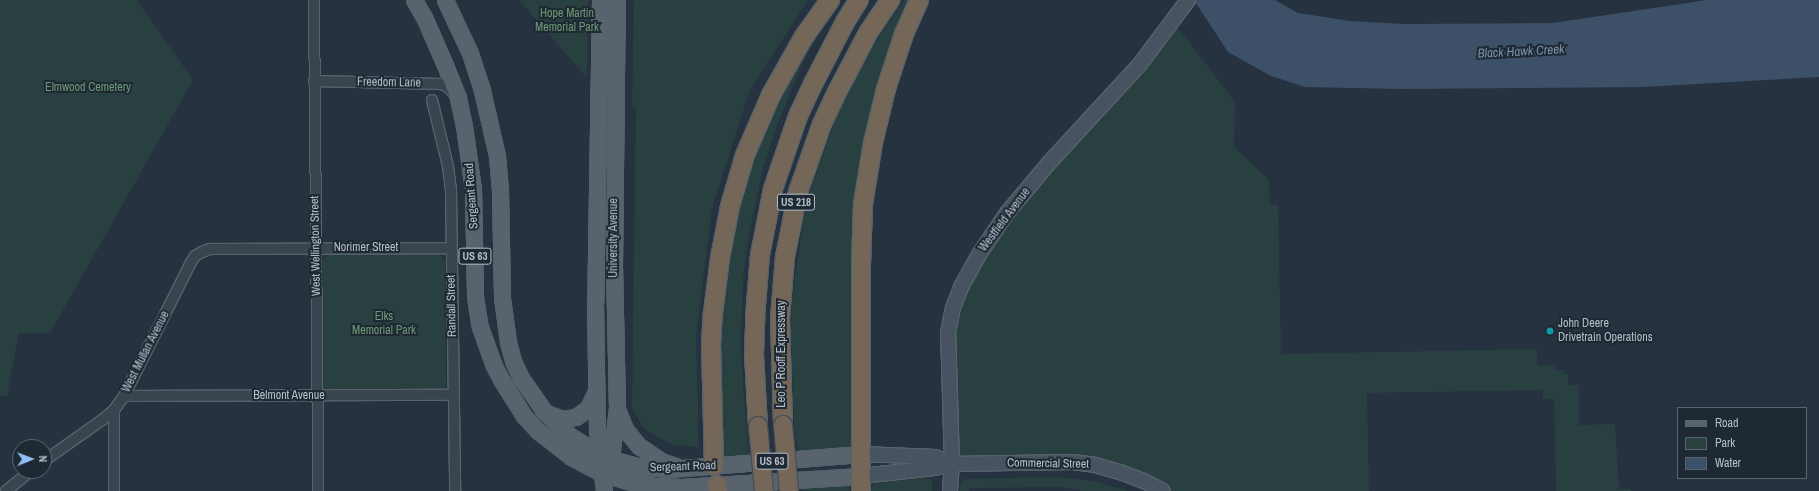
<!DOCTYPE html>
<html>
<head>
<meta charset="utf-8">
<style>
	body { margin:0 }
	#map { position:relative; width:1819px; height:491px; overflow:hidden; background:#26323f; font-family:"Archivo Narrow",sans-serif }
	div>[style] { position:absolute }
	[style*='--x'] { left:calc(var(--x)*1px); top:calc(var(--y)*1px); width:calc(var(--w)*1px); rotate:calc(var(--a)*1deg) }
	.green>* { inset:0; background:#294041 }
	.water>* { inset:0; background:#3c5167 }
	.roads { filter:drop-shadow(1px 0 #58626c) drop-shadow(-1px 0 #58626c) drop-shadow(0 1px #58626c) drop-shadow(0 -1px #58626c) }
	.street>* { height:10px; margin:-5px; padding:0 5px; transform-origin:5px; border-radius:5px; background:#3a444f }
	.secondary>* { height:14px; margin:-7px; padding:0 7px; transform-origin:7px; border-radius:7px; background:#485361 }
	.primary>* { height:15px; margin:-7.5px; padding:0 7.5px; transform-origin:7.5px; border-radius:7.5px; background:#58636e }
	.highway>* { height:18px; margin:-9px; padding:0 9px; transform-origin:9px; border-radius:9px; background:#746757 }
	.bridges { filter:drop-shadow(1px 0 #454f59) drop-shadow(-1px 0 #454f59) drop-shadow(0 1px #454f59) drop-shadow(0 -1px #454f59) }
	.highway-bridge>* { height:18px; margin:-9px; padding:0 9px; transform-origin:9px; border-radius:9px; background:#746757 }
	.dots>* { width:11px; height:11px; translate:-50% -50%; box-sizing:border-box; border:2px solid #1f2934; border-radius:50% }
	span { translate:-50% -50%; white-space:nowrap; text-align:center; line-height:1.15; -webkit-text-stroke:4px #1f2934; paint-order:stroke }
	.shield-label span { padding:1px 3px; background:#1f2934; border:1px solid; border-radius:3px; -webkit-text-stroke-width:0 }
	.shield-label { font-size:11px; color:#b6bfc9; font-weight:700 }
	.park-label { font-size:12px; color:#6e9975 }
	.street-label { font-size:12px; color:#b6bfc9 }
	.poi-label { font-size:12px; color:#b6bfc9 }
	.left { translate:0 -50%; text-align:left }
	.water-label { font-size:13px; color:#7891ab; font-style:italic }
	.legend { position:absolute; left:1677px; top:407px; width:130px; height:72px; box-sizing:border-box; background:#1f2934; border:1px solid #5b6570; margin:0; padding:5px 7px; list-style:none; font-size:12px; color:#b6bfc9 }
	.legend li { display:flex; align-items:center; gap:8px; height:20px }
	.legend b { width:20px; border:1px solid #5b6570 }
	.north { position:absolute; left:12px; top:439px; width:40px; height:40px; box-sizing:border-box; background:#1f2934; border:1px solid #5b6570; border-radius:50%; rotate:89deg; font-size:11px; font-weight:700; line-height:16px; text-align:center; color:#b6bfc9 }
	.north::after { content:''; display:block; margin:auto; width:14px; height:18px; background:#91bdf4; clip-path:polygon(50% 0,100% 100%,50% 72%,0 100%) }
</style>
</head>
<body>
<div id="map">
	<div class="green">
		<i style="clip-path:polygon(0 0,137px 0,193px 80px,50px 333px,19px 333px,7px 396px,0 396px)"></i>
		<i style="clip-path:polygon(519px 0,588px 0,587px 78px)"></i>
		<i style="clip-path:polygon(634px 0,808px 0,750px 90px,712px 208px,696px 337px,699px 447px,672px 445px,644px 429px,632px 408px,636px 108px,632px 108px)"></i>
		<i style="clip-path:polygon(904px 0,913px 0,856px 195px,852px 238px,852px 280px,854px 447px,799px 454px,794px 425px,791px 336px,792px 300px,803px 222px,813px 181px,836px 118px,866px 57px)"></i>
		<i style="clip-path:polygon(1173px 21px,1235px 102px,1234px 147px,1269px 180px,1270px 205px,1278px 205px,1281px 354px,1537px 349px,1537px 366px,1556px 365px,1554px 370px,1564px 370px,1564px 374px,1568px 374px,1568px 385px,1579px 385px,1579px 425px,1615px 424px,1619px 489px,1631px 489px,1631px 491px,1556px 491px,1554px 399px,1543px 399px,1543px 390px,1367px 393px,1369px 491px,1163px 491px,1095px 465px,952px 464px,948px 333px,980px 253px)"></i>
		<i style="clip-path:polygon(823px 25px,800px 69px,778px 123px,763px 168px,748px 239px,743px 281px,741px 345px,743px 386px,749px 456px,720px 456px,719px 287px,748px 163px,798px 55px)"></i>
		<i style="clip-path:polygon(435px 254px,441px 256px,445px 261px,446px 386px,440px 391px,326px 391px,323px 389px,321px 266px,324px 258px,329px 255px)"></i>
		<i style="clip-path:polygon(1056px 477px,1095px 481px,1127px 491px,1085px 491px,1059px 487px,969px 488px,969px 491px,959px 491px,963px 479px)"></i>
		<i style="clip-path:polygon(928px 478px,932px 481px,932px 491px,869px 491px,873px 485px,882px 481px)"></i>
		<i style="clip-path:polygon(848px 484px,850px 491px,803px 491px,804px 488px,809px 487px)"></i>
	</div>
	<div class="water">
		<i style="clip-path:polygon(1194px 0,1275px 0,1298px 13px,1350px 21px,1403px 24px,1553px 23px,1707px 0,1819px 0,1819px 77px,1643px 87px,1402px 89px,1305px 87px,1271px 76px,1228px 52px)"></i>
	</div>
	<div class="roads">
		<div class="street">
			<i style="--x:314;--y:0;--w:491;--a:89.5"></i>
			<i style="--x:314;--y:81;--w:127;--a:1.4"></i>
			<i style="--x:441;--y:84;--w:8;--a:23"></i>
			<i style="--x:448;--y:87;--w:9;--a:49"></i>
			<i style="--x:432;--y:100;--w:68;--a:76.4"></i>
			<i style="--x:448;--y:166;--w:24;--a:83"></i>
			<i style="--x:451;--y:190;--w:301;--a:89.2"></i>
			<i style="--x:124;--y:396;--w:329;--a:-0.2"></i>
			<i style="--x:114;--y:410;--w:81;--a:90"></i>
			<i style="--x:44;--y:461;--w:71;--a:-35.3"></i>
			<i style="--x:102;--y:420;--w:16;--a:-40"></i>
			<i style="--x:114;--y:410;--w:17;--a:-54"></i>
			<i style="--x:124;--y:396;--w:148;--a:-63.4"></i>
			<i style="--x:190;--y:264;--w:9;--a:-58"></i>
			<i style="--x:195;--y:256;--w:8;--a:-30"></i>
			<i style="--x:202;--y:252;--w:9;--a:-21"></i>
			<i style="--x:210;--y:249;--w:241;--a:-0.2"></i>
			<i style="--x:6;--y:491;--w:32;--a:-39"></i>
		</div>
		<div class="secondary">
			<i style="--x:861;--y:454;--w:74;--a:2.3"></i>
			<i style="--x:935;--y:457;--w:18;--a:22"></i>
			<i style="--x:861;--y:476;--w:74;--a:-6.2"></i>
			<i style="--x:935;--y:468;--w:17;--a:-13"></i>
			<i style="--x:952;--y:464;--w:120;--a:-1"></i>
			<i style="--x:1072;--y:462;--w:23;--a:7"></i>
			<i style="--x:1095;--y:465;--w:26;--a:16"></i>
			<i style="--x:1120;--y:472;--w:26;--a:21"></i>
			<i style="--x:1144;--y:481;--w:21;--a:28"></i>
			<i style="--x:950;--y:491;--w:27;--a:-86"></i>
			<i style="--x:952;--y:464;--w:131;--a:-91.7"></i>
			<i style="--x:948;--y:333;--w:25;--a:-79"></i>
			<i style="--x:953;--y:308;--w:22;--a:-69"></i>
			<i style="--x:961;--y:287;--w:39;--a:-61"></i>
			<i style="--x:980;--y:253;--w:48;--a:-56"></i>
			<i style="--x:1007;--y:213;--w:64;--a:-50.1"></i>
			<i style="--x:1048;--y:164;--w:136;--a:-47.4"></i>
			<i style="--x:1140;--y:64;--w:80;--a:-53.1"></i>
		</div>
		<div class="primary">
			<i style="--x:414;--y:0;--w:20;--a:60"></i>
			<i style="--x:424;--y:17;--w:52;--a:66.4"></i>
			<i style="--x:445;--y:65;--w:35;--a:68"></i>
			<i style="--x:458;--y:98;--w:29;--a:78"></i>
			<i style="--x:464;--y:126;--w:64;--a:81.9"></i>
			<i style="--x:473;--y:189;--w:108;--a:88.9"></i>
			<i style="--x:475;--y:297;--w:30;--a:81"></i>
			<i style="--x:480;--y:327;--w:41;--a:70.3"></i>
			<i style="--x:494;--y:366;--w:17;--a:62"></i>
			<i style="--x:502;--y:381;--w:41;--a:57.8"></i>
			<i style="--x:524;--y:416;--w:21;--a:47"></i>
			<i style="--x:538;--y:431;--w:42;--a:38.2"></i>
			<i style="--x:571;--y:457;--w:34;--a:28"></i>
			<i style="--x:601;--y:473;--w:27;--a:17"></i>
			<i style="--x:627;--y:481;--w:27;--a:10"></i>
			<i style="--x:654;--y:486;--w:27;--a:2"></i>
			<i style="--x:681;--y:487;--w:180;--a:-3.5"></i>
			<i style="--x:445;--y:0;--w:59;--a:64.7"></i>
			<i style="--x:470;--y:53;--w:35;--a:72"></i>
			<i style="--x:481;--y:86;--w:72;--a:77.1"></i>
			<i style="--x:497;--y:156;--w:35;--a:85"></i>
			<i style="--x:500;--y:191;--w:107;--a:88.9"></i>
			<i style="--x:502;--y:298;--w:44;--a:82.2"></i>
			<i style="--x:508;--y:342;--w:20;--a:75"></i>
			<i style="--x:513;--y:361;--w:19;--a:65"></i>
			<i style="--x:521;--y:378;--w:39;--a:55"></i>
			<i style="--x:543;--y:410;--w:36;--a:44"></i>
			<i style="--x:569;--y:435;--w:25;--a:32"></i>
			<i style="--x:590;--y:448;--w:24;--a:28"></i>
			<i style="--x:611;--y:459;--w:31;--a:15"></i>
			<i style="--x:641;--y:467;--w:29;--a:4"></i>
			<i style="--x:670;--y:469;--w:192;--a:-4.5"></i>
			<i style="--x:600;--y:0;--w:303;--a:90.9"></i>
			<i style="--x:595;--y:303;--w:129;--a:89.1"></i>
			<i style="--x:597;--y:432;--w:59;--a:83.2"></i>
			<i style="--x:617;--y:409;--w:22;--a:68"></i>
			<i style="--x:625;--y:429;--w:22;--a:51"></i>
			<i style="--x:639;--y:446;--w:29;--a:34"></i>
			<i style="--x:663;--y:462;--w:14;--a:17"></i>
			<i style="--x:549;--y:414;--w:15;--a:20"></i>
			<i style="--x:563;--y:419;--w:13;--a:-9"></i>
			<i style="--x:576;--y:417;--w:15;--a:-37"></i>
			<i style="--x:588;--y:408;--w:17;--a:-65"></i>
			<i style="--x:606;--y:466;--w:9;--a:-54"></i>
			<i style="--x:611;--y:459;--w:51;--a:-83.3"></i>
			<i style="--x:617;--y:408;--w:141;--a:-91.2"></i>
			<i style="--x:614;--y:267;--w:267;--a:-89.4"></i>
		</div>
		<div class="highway">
			<i style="--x:783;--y:425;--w:107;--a:-91.6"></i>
			<i style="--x:780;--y:318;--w:61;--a:-85.3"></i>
			<i style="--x:785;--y:257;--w:66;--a:-78.7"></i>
			<i style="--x:798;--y:192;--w:72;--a:-70.6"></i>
			<i style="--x:822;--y:124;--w:33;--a:-65"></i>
			<i style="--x:836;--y:94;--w:69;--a:-62.3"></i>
			<i style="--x:868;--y:33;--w:40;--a:-56"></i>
			<i style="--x:758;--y:426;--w:71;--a:-93.2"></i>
			<i style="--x:754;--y:355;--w:37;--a:-88"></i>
			<i style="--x:755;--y:318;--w:63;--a:-85.5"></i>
			<i style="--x:760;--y:255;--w:67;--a:-78.9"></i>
			<i style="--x:773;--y:189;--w:77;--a:-71.1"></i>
			<i style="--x:798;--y:116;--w:35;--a:-65"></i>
			<i style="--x:813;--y:84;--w:70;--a:-62.7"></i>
			<i style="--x:845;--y:22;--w:26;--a:-58"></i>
			<i style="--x:714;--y:466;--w:120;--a:-91.4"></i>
			<i style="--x:711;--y:346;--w:33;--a:-87"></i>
			<i style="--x:713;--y:313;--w:55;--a:-82.7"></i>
			<i style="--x:720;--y:258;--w:53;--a:-79.1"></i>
			<i style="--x:730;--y:206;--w:53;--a:-73.6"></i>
			<i style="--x:745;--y:155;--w:65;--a:-66.6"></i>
			<i style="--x:771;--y:95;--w:65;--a:-60.7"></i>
			<i style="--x:803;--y:38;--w:47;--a:-54.6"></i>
			<i style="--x:717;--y:485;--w:6;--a:81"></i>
			<i style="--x:861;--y:491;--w:226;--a:-90"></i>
			<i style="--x:861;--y:265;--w:61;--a:-88.1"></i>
			<i style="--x:863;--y:204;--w:62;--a:-80.7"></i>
			<i style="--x:873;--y:143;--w:56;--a:-76.5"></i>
			<i style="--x:886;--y:89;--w:58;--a:-71.9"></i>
			<i style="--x:904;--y:34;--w:37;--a:-66"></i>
		</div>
	</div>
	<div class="bridges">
		<div class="highway-bridge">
			<i style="--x:783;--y:425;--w:66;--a:84.8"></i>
			<i style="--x:758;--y:426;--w:65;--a:84.7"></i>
		</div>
	</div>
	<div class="dots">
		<i style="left:1550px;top:331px;background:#0f9aa8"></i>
	</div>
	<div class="shield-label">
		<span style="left:796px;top:202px">US 218</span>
		<span style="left:475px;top:256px">US 63</span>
		<span style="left:772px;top:461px">US 63</span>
	</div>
	<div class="park-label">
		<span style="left:567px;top:21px">Hope Martin<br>Memorial Park</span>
		<span style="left:88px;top:88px">Elmwood Cemetery</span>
		<span style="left:384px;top:324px">Elks<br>Memorial Park</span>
	</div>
	<div class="street-label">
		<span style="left:389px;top:83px;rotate:1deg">Freedom Lane</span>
		<span style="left:472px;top:196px;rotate:-94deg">Sergeant Road</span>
		<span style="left:1005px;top:220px;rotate:-53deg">Westfield Avenue</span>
		<span style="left:614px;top:238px;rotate:-90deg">University Avenue</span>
		<span style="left:316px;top:246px;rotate:-91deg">West Wellington Street</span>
		<span style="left:366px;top:248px">Norimer Street</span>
		<span style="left:452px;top:306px;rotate:-91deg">Randall Street</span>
		<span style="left:146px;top:352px;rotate:-63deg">West Mullan Avenue</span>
		<span style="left:782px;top:354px;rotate:-90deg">Leo P Rooff Expressway</span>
		<span style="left:289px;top:396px">Belmont Avenue</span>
		<span style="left:1048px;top:464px;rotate:1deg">Commercial Street</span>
		<span style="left:683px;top:467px;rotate:-2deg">Sergeant Road</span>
	</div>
	<div class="poi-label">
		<span class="left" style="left:1558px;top:331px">John Deere<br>Drivetrain Operations</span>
	</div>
	<div class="water-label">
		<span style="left:1521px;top:52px;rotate:-3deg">Black Hawk Creek</span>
	</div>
	<ul class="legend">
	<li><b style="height:5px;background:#58636e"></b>Road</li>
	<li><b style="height:11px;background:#294041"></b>Park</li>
	<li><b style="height:11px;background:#3c5167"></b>Water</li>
	</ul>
	<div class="north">N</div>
</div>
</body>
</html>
